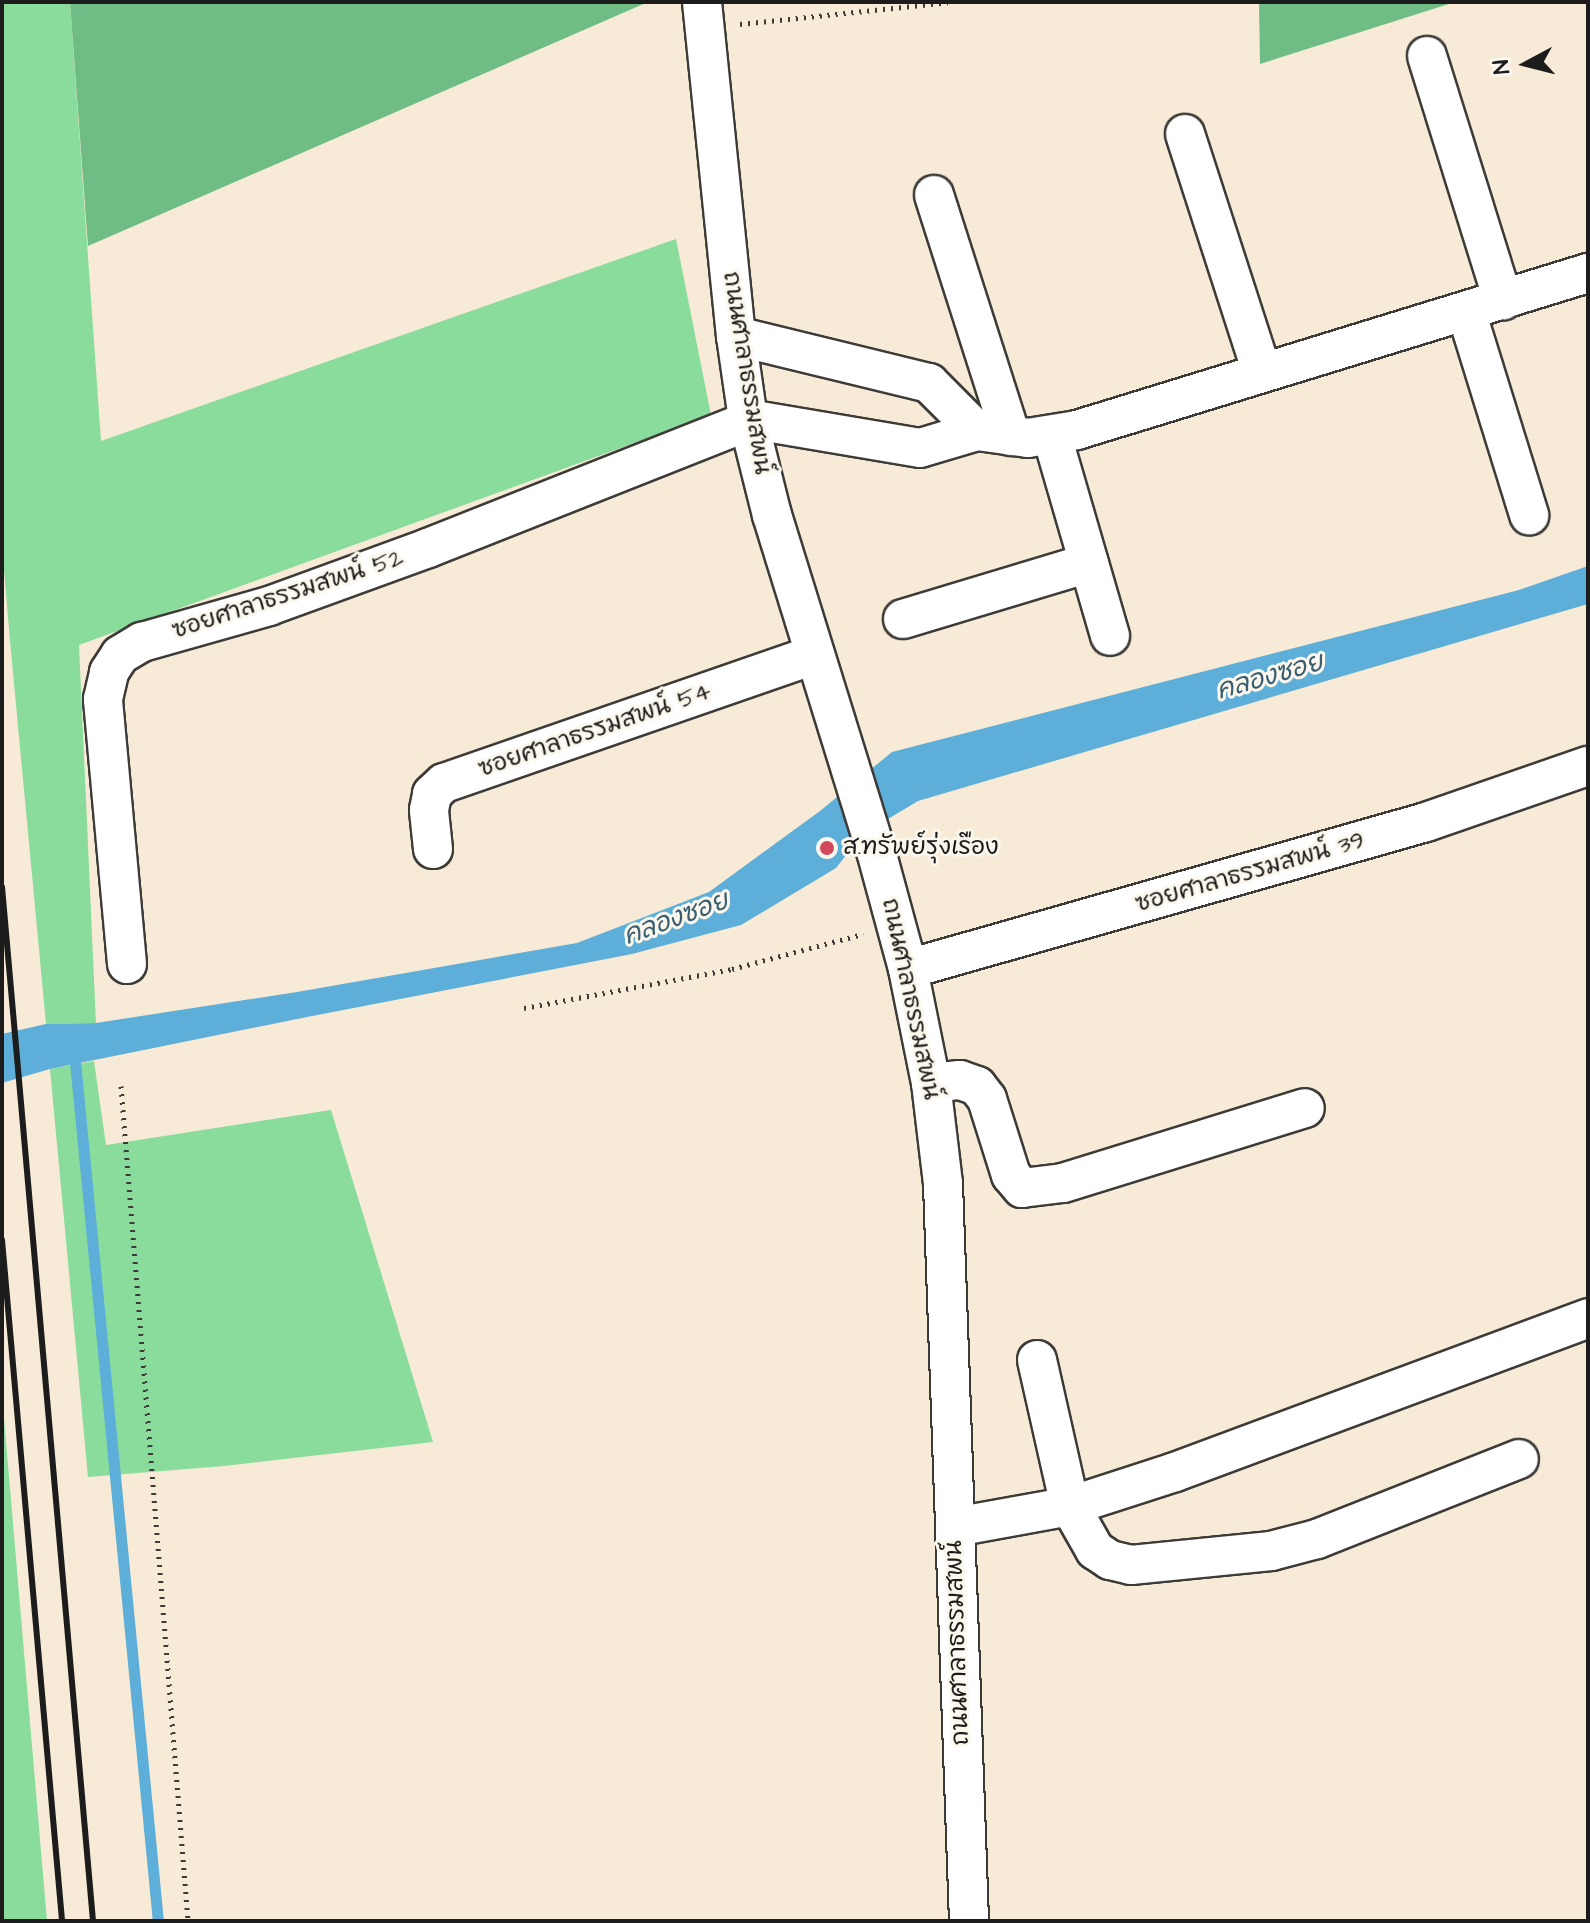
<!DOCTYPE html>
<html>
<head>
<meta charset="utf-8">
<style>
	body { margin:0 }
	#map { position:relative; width:1590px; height:1923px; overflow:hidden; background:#f7ead6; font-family:"Architects Daughter","Playpen Sans Thai",sans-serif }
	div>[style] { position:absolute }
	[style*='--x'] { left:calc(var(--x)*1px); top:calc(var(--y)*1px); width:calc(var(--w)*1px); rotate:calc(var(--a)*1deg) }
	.green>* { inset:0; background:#8adc9d }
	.forest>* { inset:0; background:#6fbc84 }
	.water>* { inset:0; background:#5daed8 }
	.stream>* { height:11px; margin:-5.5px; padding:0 5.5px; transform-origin:5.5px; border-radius:5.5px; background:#5daed8 }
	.path>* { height:5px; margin-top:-2.5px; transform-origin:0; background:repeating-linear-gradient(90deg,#3d3b38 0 2px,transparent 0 8px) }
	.roads { filter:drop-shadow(2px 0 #3d3b38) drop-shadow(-2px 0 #3d3b38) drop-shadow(0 2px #3d3b38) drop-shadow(0 -2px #3d3b38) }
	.minor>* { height:38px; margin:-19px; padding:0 19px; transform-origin:19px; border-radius:19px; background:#fff }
	.rail>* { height:6px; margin:-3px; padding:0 3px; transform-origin:3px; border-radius:3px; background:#1c1c1c }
	.dots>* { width:22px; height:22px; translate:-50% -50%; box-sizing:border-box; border:4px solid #fbf7ec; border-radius:50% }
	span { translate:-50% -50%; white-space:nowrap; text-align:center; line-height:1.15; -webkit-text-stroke:6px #fbf7ec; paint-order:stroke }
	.street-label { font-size:24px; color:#1c1c1c }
	.poi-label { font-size:24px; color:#1c1c1c }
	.left { translate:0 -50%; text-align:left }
	.water-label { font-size:26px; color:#395e71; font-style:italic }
	.frame { position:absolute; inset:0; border:4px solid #1c1c1c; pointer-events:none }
	.north { position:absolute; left:1486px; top:24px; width:80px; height:80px; -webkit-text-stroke:6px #fbf7ec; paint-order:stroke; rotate:263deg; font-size:22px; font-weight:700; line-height:32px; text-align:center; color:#1c1c1c }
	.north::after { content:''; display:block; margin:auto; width:28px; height:36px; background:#1c1c1c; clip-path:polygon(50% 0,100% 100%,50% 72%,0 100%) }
</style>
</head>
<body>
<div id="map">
	<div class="green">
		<i style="clip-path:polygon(2px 2px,70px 2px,101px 441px,676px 239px,711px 415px,79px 645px,96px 1023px,46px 1024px,10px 641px,2px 546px)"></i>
		<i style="clip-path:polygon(94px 1061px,106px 1145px,331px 1110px,433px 1442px,224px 1466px,88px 1477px,50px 1069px)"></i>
		<i style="clip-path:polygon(2px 1395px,47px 1921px,2px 1921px)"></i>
	</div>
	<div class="forest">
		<i style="clip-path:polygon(70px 2px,648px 2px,88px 246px)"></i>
		<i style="clip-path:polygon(1259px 2px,1455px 2px,1260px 64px)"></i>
	</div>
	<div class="water">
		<i style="clip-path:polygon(1588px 566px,1588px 604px,918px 801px,863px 834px,836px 868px,741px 925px,632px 954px,302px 1018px,50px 1069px,2px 1083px,2px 1034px,46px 1024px,96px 1023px,297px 992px,577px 943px,709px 892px,820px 811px,892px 752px,1519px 590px)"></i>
	</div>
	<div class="stream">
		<i style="--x:74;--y:1051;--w:874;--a:84.49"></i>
	</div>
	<div class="path">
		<i style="--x:740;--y:24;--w:209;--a:-6"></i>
		<i style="--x:524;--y:1008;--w:212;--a:-10.6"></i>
		<i style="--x:732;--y:969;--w:136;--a:-15"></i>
		<i style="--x:121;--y:1086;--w:838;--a:85.41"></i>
	</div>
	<div class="roads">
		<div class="minor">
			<i style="--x:702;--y:2;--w:336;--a:84.2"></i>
			<i style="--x:736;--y:336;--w:84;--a:81.8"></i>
			<i style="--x:748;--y:419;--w:99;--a:76"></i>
			<i style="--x:772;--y:515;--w:352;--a:72.8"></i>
			<i style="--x:876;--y:851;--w:122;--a:74.8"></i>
			<i style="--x:908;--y:969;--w:116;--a:78.6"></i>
			<i style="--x:931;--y:1083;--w:102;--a:83.2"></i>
			<i style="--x:943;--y:1184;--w:737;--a:87.98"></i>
			<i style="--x:1427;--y:56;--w:256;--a:72.7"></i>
			<i style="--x:1185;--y:134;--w:251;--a:72.1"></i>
			<i style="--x:934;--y:195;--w:253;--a:72.3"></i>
			<i style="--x:1466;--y:311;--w:214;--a:72.8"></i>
			<i style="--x:736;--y:336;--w:199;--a:13.7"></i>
			<i style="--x:929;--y:383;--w:68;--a:45"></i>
			<i style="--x:977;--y:431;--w:59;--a:163.4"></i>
			<i style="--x:920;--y:448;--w:174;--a:-170.4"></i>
			<i style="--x:977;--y:431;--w:51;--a:7.8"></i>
			<i style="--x:1028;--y:438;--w:50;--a:-9.3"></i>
			<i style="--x:1077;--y:430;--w:535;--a:-17.08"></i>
			<i style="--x:1052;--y:436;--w:208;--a:73.8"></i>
			<i style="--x:903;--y:619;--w:194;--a:-16.8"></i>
			<i style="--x:433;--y:849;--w:39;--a:-96"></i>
			<i style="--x:429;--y:810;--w:16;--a:-79"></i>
			<i style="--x:432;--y:794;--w:16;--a:-43"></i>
			<i style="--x:444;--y:783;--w:392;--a:-19.1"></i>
			<i style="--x:127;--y:964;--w:266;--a:-95.2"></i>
			<i style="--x:103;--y:699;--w:28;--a:-77"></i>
			<i style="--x:109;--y:672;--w:20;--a:-57"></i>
			<i style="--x:120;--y:655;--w:26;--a:-31"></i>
			<i style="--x:142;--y:642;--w:132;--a:-15.8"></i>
			<i style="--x:269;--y:606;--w:169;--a:-20"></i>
			<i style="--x:428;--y:548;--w:345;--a:-21.6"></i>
			<i style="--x:908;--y:969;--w:538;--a:-15.84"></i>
			<i style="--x:1426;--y:822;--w:171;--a:-19.1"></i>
			<i style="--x:931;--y:1083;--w:29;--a:-6"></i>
			<i style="--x:960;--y:1080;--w:18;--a:19"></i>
			<i style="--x:977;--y:1086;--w:16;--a:52"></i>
			<i style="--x:987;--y:1099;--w:80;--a:72.5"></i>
			<i style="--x:1011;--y:1175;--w:17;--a:50"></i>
			<i style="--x:1022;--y:1188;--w:41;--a:-7"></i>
			<i style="--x:1063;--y:1183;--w:253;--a:-17.2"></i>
			<i style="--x:1037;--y:1360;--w:150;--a:77.3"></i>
			<i style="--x:1070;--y:1506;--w:51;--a:60.4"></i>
			<i style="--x:1095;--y:1550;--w:18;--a:34"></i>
			<i style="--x:1110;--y:1560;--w:22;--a:13"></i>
			<i style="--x:1131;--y:1565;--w:141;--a:-5.7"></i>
			<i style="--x:1271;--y:1551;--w:48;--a:-14.6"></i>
			<i style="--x:1317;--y:1539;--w:217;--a:-21.6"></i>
			<i style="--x:955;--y:1527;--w:117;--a:-10.3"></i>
			<i style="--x:1070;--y:1506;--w:110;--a:-17.9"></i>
			<i style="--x:1175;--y:1472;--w:441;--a:-20.4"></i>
		</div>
	</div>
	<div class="rail">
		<i style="--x:2;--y:887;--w:1038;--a:84.97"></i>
		<i style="--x:2;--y:1240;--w:684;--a:84.96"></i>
	</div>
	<div class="dots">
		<i style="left:827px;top:848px;background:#d1495b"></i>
	</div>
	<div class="street-label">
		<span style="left:746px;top:373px;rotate:81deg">ถนนศาลาธรรมสพน์</span>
		<span style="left:288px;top:595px;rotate:-18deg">ซอยศาลาธรรมสพน์ 52</span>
		<span style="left:595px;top:731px;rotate:-19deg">ซอยศาลาธรรมสพน์ 54</span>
		<span style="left:1250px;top:873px;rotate:-16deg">ซอยศาลาธรรมสพน์ 39</span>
		<span style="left:910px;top:999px;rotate:78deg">ถนนศาลาธรรมสพน์</span>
		<span style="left:958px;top:1643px;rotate:-92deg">ถนนศาลาธรรมสพน์</span>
	</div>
	<div class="poi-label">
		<span class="left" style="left:843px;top:848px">ส.ทรัพย์รุ่งเรือง</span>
	</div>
	<div class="water-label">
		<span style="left:1270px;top:677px;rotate:-16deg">คลองซอย</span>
		<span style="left:676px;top:919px;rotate:-20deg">คลองซอย</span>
	</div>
	<div class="frame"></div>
	<div class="north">N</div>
</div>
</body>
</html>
